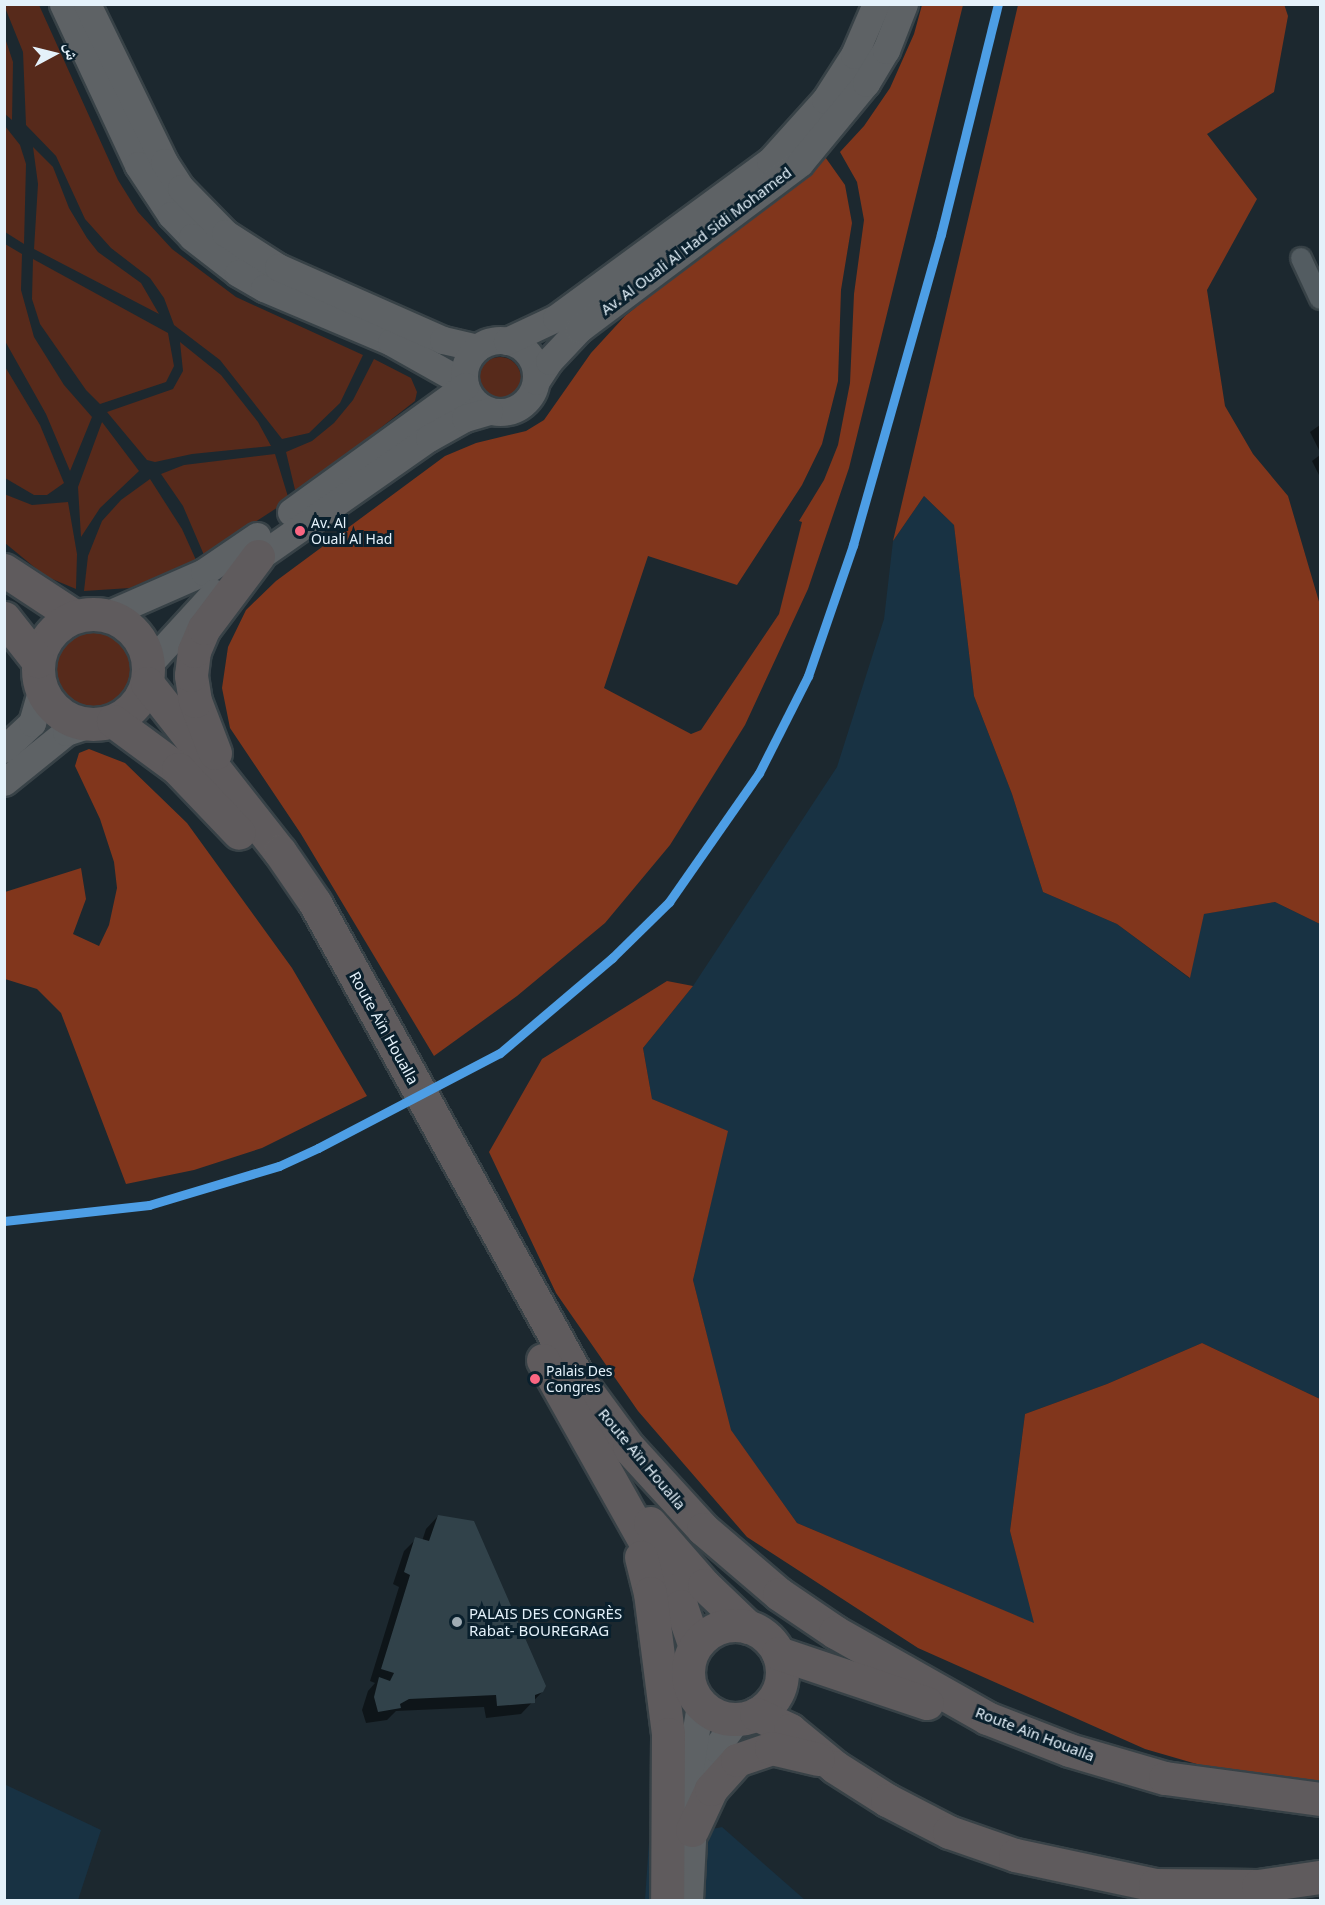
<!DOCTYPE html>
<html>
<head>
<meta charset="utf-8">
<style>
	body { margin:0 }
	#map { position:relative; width:1325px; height:1905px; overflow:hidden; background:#1c282f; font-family:"Noto Sans","Noto Naskh Arabic",sans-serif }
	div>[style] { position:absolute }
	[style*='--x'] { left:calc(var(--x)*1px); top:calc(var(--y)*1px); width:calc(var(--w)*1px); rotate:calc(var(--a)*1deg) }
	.built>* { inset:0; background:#183243 }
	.green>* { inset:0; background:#572a1b }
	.round { border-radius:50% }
	.forest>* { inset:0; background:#81361c }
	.shadow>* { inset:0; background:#0007 }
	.building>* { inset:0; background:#31424a }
	.roads { filter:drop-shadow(2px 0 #384247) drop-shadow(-2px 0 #384247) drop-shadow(0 2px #384247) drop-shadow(0 -2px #384247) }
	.street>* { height:20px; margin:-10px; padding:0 10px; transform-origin:10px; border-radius:10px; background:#535c61 }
	.secondary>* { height:27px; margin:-13.5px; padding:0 13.5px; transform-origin:13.5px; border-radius:13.5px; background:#5e6265 }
	.secondary>.ring { margin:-13.5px; padding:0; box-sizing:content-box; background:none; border:27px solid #5e6265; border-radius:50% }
	.highway>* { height:33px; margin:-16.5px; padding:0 16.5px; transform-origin:16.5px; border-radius:16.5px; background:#5f5b5d }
	.highway>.ring { margin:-16.5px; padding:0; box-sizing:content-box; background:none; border:33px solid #5f5b5d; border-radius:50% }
	.rail-1>* { height:9px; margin:-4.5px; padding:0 4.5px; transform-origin:4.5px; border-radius:4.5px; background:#4d9ee5 }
	.dots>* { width:16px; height:16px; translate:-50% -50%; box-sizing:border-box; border:3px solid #0a202d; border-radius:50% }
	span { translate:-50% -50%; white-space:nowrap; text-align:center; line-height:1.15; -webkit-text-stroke:6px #0a202d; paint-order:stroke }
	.bus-label { font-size:14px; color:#e4f1fa }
	.left { translate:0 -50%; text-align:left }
	.street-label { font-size:15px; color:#e4f1fa }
	.poi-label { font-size:15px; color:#e4f1fa }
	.frame { position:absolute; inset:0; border:6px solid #e4f1fa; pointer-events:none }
	.north { position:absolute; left:24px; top:24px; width:60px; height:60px; -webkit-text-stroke:4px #0a202d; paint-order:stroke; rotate:83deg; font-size:16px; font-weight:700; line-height:24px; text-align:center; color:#e4f1fa }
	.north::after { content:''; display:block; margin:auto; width:21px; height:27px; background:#e4f1fa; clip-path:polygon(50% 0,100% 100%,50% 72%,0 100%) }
</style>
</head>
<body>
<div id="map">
	<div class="built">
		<i style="clip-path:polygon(924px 496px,954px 525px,974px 696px,1012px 794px,1043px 892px,1117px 924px,1189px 978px,1203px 914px,1275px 902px,1320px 924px,1320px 1399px,1202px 1343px,1107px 1384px,1025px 1414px,1010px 1531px,1035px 1624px,797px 1523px,730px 1430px,693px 1280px,727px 1131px,652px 1099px,643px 1048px,693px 986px,837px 767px,884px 619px,893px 541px)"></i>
		<i style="clip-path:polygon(4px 1784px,101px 1830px,78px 1900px,5px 1900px)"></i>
		<i style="clip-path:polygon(722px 1827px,805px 1900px,645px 1900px,649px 1842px)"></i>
	</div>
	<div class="green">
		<i style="clip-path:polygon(4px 5px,39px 5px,118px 180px,138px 212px,172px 249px,236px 297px,363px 355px,340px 403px,309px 433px,282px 439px,220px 360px,174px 325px,164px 298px,150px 278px,111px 248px,85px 219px,56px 156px,26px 125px,23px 52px)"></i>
		<i style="clip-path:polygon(4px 35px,13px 62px,12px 120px,5px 114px)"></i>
		<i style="clip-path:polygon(5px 126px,20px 145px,26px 164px,24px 244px,5px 232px)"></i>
		<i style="clip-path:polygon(33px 147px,53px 167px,69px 208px,87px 238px,98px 252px,141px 283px,159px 314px,34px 249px,38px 184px)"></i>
		<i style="clip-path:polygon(5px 244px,22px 254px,21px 290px,34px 337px,64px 385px,92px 417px,70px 471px,46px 414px,5px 341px)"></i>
		<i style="clip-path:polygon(33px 259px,168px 333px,174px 366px,166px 382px,100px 404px,86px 390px,40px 324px,32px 299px)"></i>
		<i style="clip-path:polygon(180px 342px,221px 375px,258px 422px,271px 446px,192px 454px,155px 462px,147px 460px,107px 412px,173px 389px,183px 371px)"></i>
		<i class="round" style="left:479px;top:357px;width:42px;height:42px"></i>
		<i style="clip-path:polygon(374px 359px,411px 378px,417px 392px,415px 401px,296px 494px,286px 452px,312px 441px,334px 423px,353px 400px)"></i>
		<i style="clip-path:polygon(4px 365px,40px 425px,64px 483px,47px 495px,34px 495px,5px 478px)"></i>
		<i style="clip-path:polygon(102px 422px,139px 471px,100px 508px,81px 537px,78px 487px)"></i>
		<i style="clip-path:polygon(275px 454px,289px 500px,204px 555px,183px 506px,161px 474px,184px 465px)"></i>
		<i style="clip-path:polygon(150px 479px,182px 529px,196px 560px,130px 588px,84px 591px,88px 556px,102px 521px,121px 500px)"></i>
		<i style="clip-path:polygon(4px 494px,32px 505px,68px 502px,77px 554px,76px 589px,45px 576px,5px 543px)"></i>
		<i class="round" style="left:55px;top:631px;width:76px;height:76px"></i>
	</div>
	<div class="forest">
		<i style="clip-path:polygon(922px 5px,963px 5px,849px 468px,808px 589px,745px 725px,670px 845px,605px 923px,517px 996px,434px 1056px,301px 834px,230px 728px,222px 688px,228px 647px,246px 610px,276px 581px,445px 456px,476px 443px,526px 431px,544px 420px,591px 353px,625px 316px,823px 154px,845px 185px,852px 223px,841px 290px,838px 381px,822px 444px,802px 485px,737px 585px,648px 556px,604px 688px,691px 734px,701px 730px,779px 614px,802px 522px,799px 521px,824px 480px,838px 445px,850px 383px,854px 294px,864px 220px,857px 182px,840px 152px,864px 126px,890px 88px,914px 34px)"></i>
		<i style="clip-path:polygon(1018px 5px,1284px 4px,1288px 16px,1274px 92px,1207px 134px,1257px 199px,1207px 290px,1225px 406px,1253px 454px,1288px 496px,1320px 605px,1320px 924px,1275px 902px,1204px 914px,1190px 978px,1117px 924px,1043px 892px,1012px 794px,974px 696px,954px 525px,924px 496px,893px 541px)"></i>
		<i style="clip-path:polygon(89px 749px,125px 763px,187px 823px,292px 968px,367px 1096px,262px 1148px,194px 1170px,126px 1184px,61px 1013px,37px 989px,5px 979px,5px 892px,81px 868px,86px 899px,73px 934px,99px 946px,109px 925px,117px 888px,114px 862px,100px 819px,75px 766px,79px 753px)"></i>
		<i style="clip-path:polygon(667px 981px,693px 986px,643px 1048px,652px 1099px,728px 1131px,693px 1280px,731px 1430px,797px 1523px,1034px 1623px,1010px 1531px,1025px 1414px,1107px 1384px,1202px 1343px,1320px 1399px,1320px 1785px,1276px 1787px,1145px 1749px,918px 1648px,747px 1537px,638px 1411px,556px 1293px,489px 1152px,542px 1059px)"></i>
	</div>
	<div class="shadow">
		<i style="clip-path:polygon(1320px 425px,1320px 452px,1310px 432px)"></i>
		<i style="clip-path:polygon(1320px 455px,1320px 477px,1312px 461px)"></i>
		<i style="clip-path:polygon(438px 1516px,542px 1692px,521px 1714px,486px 1718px,484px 1707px,396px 1711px,387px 1720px,366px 1723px,362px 1710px,368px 1691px,375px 1683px,370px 1681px,399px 1587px,393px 1584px,404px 1551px,416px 1539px,422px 1541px,426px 1529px)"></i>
	</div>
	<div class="building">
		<i style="clip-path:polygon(438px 1515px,474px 1521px,546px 1686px,543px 1692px,535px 1695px,535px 1703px,497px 1706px,496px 1695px,409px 1699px,400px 1704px,401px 1708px,378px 1712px,374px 1697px,379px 1677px,390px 1681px,394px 1673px,381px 1669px,410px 1575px,404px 1572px,415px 1537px,429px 1541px)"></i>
	</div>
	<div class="roads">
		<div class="street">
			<i style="--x:1301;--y:258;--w:45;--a:65.1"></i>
		</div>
		<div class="secondary">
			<i style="--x:63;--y:4;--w:178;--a:65"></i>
			<i style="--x:138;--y:165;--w:60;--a:56.6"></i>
			<i style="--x:171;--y:215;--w:30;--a:46"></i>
			<i style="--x:192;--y:237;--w:58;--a:38"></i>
			<i style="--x:238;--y:273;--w:30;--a:30"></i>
			<i style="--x:264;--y:288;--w:138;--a:23"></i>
			<i style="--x:391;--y:342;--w:84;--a:29.3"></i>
			<i style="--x:87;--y:4;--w:176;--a:64"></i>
			<i style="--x:164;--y:162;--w:31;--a:57"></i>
			<i style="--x:181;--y:188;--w:63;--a:45.6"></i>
			<i style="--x:225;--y:233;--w:63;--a:32.7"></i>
			<i style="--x:278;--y:267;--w:180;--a:23.9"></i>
			<i style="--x:443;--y:340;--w:35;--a:13"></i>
			<i class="ring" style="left:464px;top:340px;width:45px;height:45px"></i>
			<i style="--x:507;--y:341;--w:54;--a:-25.1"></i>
			<i style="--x:556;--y:318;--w:265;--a:-36.3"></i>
			<i style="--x:770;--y:161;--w:82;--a:-48"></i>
			<i style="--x:825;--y:100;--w:54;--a:-57.2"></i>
			<i style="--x:854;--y:55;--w:56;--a:-66.7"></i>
			<i style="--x:536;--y:381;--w:24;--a:-57"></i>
			<i style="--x:549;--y:361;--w:44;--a:-46.8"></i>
			<i style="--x:579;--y:329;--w:276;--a:-36.9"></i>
			<i style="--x:800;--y:163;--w:104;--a:-50.5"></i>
			<i style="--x:866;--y:83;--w:39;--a:-59"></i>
			<i style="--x:886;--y:50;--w:49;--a:-68.6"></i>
			<i style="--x:291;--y:512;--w:215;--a:-35.9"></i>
			<i style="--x:243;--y:568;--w:227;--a:-35"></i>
			<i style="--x:429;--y:438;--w:41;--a:-29.1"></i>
			<i style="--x:465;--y:418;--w:25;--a:-16"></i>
			<i style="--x:106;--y:615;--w:107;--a:-23.7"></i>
			<i style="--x:204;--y:572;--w:64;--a:-34.2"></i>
			<i style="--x:148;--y:665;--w:98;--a:-47.5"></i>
			<i style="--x:4;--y:749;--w:38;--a:-43"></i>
			<i style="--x:32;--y:723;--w:33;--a:-74"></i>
			<i style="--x:4;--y:782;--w:80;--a:-38.9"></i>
			<i style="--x:66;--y:732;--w:22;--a:-18"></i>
			<i style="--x:702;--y:1784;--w:39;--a:-69"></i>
			<i style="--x:716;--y:1748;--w:34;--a:-54"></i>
			<i style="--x:678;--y:1842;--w:140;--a:-80.9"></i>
			<i style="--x:689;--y:1900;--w:79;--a:-87.1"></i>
		</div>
		<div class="highway">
			<i style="--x:4;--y:570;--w:84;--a:33.3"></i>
			<i class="ring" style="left:38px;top:614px;width:77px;height:77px"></i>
			<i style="--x:4;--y:618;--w:55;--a:51.7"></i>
			<i style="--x:147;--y:683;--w:215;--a:51.8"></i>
			<i style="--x:280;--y:852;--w:62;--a:55.5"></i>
			<i style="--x:315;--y:903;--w:549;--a:61.01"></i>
			<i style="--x:581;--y:1383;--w:81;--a:53.6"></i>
			<i style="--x:629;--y:1448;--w:110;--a:47.6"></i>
			<i style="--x:703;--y:1529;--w:100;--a:40.5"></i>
			<i style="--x:779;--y:1594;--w:68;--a:34.2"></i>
			<i style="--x:835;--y:1632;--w:175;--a:29.5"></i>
			<i style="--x:987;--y:1718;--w:88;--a:21.3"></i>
			<i style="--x:1069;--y:1750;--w:100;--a:16.3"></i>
			<i style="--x:1165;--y:1778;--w:156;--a:7.7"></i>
			<i style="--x:113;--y:721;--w:81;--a:36.4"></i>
			<i style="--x:178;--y:769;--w:88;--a:46.4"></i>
			<i style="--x:215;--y:753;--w:56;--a:-111"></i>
			<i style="--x:195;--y:701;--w:26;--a:-99"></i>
			<i style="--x:191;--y:675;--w:24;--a:-83"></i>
			<i style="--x:194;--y:651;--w:25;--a:-67"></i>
			<i style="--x:204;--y:628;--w:90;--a:-53.1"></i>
			<i style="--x:543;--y:1360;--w:282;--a:60.7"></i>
			<i style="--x:681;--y:1606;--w:43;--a:71.1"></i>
			<i style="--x:650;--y:1523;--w:82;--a:48.9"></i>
			<i style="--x:704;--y:1585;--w:61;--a:43.7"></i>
			<i style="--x:641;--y:1557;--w:37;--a:76"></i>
			<i style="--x:650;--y:1593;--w:142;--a:82.7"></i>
			<i style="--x:668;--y:1734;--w:166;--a:90.3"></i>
			<i class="ring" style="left:688px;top:1625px;width:61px;height:61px"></i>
			<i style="--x:778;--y:1653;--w:157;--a:18.6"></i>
			<i style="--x:756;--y:1714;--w:38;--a:25"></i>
			<i style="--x:790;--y:1730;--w:58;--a:39.4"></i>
			<i style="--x:835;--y:1767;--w:62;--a:32.4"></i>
			<i style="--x:887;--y:1800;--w:70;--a:27.3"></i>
			<i style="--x:949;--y:1832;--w:70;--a:19.2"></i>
			<i style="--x:1015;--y:1855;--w:143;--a:12.1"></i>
			<i style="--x:1155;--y:1885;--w:103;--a:0.6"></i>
			<i style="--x:1258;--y:1886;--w:63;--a:-8.3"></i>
			<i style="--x:692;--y:1830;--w:45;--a:-65.1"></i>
			<i style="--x:711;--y:1789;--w:39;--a:-48"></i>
			<i style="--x:737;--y:1760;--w:36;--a:-19"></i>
			<i style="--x:771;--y:1748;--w:48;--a:13.2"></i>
		</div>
	</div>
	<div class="rail-1">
		<i style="--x:4;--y:1221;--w:146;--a:-6.3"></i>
		<i style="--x:149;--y:1205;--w:136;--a:-16.7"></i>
		<i style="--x:279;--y:1166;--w:43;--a:-24.8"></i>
		<i style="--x:318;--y:1148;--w:205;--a:-27.6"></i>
		<i style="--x:500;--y:1053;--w:147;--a:-40.3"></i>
		<i style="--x:612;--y:958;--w:80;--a:-44.5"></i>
		<i style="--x:669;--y:902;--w:157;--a:-55.1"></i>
		<i style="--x:759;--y:773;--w:109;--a:-63.2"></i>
		<i style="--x:808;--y:676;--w:139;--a:-71"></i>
		<i style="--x:853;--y:545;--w:323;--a:-74.2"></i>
		<i style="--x:941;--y:234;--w:237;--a:-76.1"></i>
	</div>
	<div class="dots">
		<i style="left:300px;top:531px;background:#fa6682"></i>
		<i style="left:535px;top:1379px;background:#fa6682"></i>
		<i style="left:457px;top:1622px;background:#9eabb3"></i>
	</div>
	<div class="bus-label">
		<span class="left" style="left:311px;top:531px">Av. Al<br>Ouali Al Had</span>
		<span class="left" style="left:546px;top:1379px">Palais Des<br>Congres</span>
	</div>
	<div class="street-label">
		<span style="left:696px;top:241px;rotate:-37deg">Av. Al Ouali Al Had Sidi Mohamed</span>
		<span style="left:384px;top:1028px;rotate:61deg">Route Aïn Houalla</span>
		<span style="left:642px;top:1459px;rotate:50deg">Route Aïn Houalla</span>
		<span style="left:1035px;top:1734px;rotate:21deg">Route Aïn Houalla</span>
	</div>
	<div class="poi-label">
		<span class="left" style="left:469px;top:1622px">PALAIS DES CONGRÈS<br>Rabat- BOUREGRAG</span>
	</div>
	<div class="frame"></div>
	<div class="north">ش</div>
</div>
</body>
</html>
